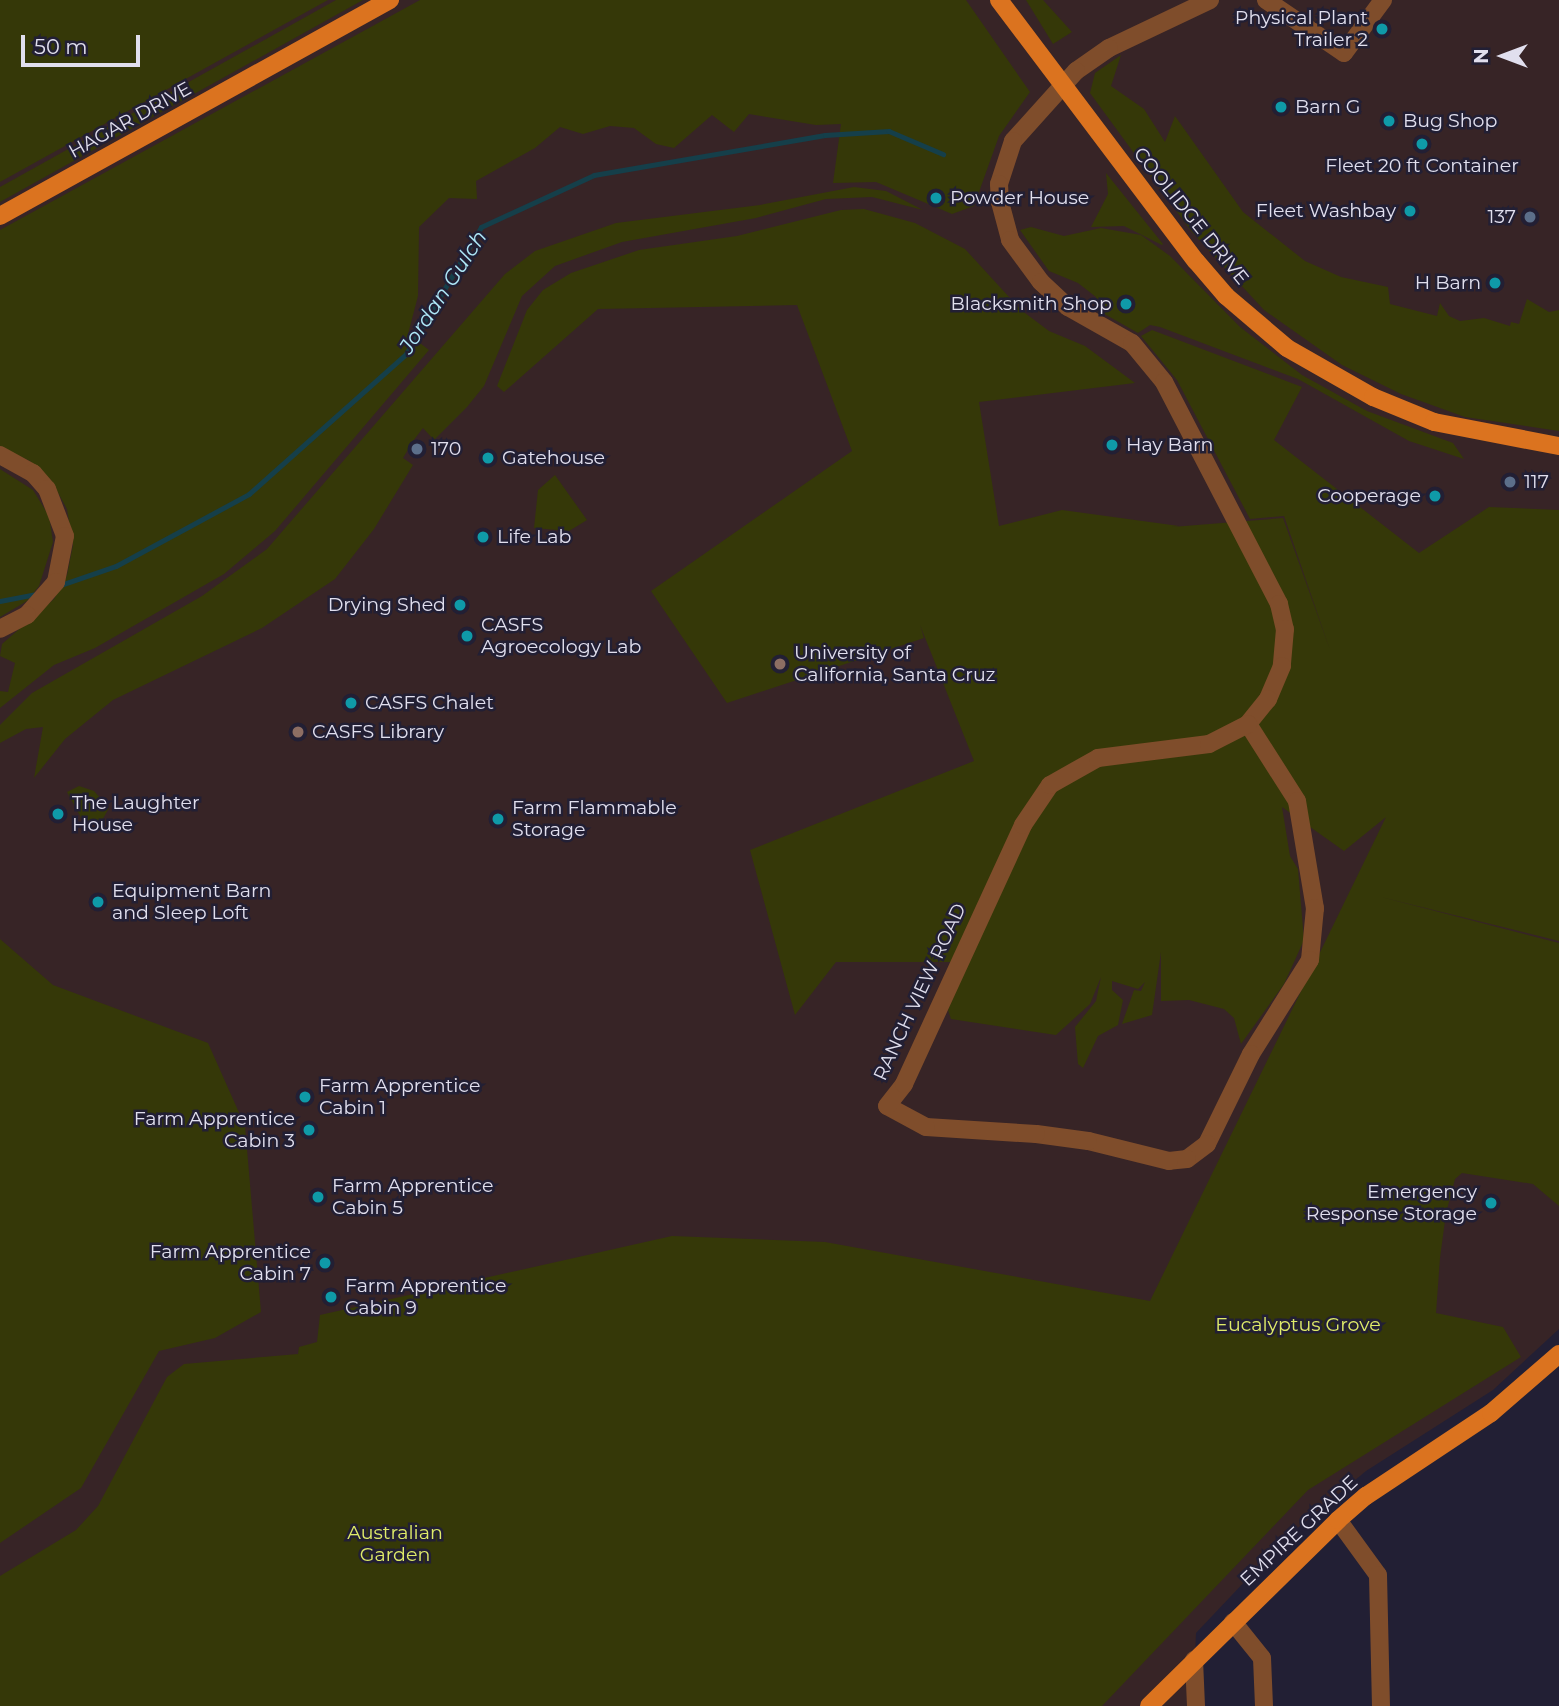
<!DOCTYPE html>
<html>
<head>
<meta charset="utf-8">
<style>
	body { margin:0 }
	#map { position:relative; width:1559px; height:1706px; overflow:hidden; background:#221f34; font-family:Montserrat,sans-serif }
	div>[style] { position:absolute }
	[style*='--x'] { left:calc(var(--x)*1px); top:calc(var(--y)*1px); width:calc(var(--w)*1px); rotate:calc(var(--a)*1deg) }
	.education>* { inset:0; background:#372426 }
	.green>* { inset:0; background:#353808 }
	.stream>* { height:4.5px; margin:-2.25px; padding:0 2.25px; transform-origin:2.25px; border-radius:2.25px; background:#153f4a }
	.minor>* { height:18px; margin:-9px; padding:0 9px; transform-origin:9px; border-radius:9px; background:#7f4d2b }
	.major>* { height:18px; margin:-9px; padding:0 9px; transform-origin:9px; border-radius:9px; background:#db731f }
	.dots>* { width:19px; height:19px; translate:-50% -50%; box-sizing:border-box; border:4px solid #221f34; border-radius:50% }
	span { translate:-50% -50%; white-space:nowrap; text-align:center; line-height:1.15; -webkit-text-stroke:5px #221f34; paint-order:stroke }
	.poi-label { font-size:19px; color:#e1dfee }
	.right { translate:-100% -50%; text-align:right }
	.left { translate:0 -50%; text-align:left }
	.street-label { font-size:19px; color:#e1dfee }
	.park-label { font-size:19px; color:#e0ec69 }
	.water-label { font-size:21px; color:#aee7f7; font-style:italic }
	.north { position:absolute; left:1468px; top:21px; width:70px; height:70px; -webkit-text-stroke:5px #221f34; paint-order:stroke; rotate:270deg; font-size:19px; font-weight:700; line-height:28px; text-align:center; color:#e1dfee }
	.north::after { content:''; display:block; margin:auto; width:24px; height:32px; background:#e1dfee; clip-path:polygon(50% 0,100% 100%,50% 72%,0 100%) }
	.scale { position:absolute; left:21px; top:35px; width:119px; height:32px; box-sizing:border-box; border:4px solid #e1dfee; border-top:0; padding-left:9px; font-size:21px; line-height:24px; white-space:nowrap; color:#e1dfee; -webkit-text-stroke:5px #221f34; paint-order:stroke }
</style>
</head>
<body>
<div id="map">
	<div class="education">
		<i style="clip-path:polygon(0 0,1559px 0,1559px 1329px,1493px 1390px,1366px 1471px,1288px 1536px,1196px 1633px,1193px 1706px,0 1706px)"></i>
	</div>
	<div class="green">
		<i style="clip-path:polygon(0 0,328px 0,0 182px)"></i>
		<i style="clip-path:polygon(336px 0,363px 0,0 202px,0 187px)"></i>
		<i style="clip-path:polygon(420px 0,966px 0,1030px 92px,999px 136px,974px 206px,952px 214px,876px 182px,833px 183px,841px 124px,816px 125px,749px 114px,734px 132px,712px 115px,674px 148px,656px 144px,634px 128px,610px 126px,583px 134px,560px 127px,535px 148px,476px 181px,477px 199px,449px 198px,419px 227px,418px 296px,408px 334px,429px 350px,275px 531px,224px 574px,95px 648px,54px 665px,0 708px,0 691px,8px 692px,15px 663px,0 656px,2px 644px,54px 599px,67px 575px,73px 545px,67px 509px,51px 480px,30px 461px,0 447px,0 230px)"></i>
		<i style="clip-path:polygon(1026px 0,1043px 0,1072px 32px,1053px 44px)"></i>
		<i style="clip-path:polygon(1121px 55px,1111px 86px,1144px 109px,1165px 142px,1175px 116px,1243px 212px,1305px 261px,1341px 277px,1388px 287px,1390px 304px,1437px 316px,1440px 303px,1449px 316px,1460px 321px,1484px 318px,1510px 326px,1511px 322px,1519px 324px,1527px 299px,1549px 312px,1559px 310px,1559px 431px,1465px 417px,1401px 394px,1342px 365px,1264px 310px,1191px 231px,1090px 93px,1095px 73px)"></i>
		<i style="clip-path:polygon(1106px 173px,1163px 244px,1162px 245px,1124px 226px,1091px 227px,1108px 194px)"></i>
		<i style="clip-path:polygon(854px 187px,886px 191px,923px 210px,872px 197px,826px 199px,756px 218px,622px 242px,555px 266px,522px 296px,484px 386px,467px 407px,434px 440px,423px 428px,413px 441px,403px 458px,413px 465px,374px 529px,335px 579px,262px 628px,113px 700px,65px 739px,34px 778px,43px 727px,26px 729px,0 743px,0 725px,32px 693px,202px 596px,267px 549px,505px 274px,535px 251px,616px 223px,760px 205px)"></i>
		<i style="clip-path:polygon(864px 209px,915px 223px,965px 249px,1021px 310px,1049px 331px,1085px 346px,1135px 383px,979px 402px,999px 526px,1062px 510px,1179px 526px,1172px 527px,1283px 518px,1330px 650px,1284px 516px,1250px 519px,1177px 380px,1141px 336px,1152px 330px,1302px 387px,1274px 440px,1419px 553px,1489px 507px,1559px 510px,1559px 941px,1381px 897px,1559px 943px,1559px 1206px,1533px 1184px,1462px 1173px,1455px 1179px,1446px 1213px,1440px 1258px,1436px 1313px,1503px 1327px,1521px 1357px,1308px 1490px,1102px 1706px,0 1706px,0 1576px,76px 1530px,98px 1506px,167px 1377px,184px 1364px,298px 1354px,299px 1347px,317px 1342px,320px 1315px,672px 1236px,825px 1242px,1150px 1301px,1386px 817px,1344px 851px,1282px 807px,1290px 856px,1298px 869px,1304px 940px,1284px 984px,1241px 1044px,1234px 1018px,1224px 1009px,1189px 1000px,1161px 1001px,1161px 952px,1152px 1015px,1122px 1024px,1134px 990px,1141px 991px,1145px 982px,1138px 989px,1112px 981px,1112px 990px,1123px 1000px,1118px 1025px,1098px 1036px,1083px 1068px,1078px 1064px,1075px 1027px,1096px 1001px,1101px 977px,1090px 1004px,1056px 1035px,951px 1019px,948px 1010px,967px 962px,836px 962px,795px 1015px,750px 850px,974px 761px,920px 625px,924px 638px,727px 703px,651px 591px,852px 451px,797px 305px,598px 309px,504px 392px,497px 386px,527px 310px,543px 290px,571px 273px,639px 250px,737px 236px,841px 210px)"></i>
		<i style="clip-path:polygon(1031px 227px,1064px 236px,1101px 228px,1141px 235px,1170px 256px,1240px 327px,1302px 375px,1367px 411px,1453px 443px,1464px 459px,1409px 441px,1298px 379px,1160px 327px,1150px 325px,1138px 333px,1101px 312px,1096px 297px,1078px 283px,1049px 271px,1020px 230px)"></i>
		<i style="clip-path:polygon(0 469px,33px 490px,49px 516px,53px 542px,39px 586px,27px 601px,0 617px)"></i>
		<i style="clip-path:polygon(555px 475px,587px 520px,569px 531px,534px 528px,538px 490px)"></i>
		<i style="clip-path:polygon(79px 786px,94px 791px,109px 808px,100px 824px,84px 823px,67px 792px)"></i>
		<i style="clip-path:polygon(0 939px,53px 985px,208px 1043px,245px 1126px,261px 1312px,215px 1338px,159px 1351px,81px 1488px,0 1543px)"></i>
	</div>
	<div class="stream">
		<i style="--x:61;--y:585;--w:58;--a:-19.1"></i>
		<i style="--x:116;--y:566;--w:151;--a:-28.4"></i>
		<i style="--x:249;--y:494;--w:210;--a:-41.7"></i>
		<i style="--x:406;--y:354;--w:147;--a:-59.4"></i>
		<i style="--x:481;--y:227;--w:124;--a:-24.7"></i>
		<i style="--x:594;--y:175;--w:234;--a:-9.8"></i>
		<i style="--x:825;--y:135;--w:64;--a:-3.6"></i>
		<i style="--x:889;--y:131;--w:59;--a:23.1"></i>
		<i style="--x:0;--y:601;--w:37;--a:-11"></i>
	</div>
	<div class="minor">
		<i style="--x:1210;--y:0;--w:112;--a:154.6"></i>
		<i style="--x:1109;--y:48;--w:40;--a:145.1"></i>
		<i style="--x:1076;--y:71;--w:94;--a:132"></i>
		<i style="--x:1013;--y:141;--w:45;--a:108"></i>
		<i style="--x:999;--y:184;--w:18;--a:87"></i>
		<i style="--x:1000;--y:202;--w:39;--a:75"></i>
		<i style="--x:1010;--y:240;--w:52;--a:53.6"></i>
		<i style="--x:1041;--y:282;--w:37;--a:43"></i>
		<i style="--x:1068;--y:307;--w:73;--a:29.4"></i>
		<i style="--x:1132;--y:343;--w:50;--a:50.6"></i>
		<i style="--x:1164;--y:382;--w:250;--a:62.6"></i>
		<i style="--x:1279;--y:604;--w:26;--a:77"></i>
		<i style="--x:1285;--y:629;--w:37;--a:95"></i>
		<i style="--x:1282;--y:666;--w:36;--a:113"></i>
		<i style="--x:1268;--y:699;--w:32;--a:129"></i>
		<i style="--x:1248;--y:724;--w:91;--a:57.5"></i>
		<i style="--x:1297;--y:801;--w:109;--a:80.5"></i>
		<i style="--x:1315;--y:908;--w:52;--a:95.5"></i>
		<i style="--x:1310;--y:960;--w:111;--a:122.1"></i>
		<i style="--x:1251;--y:1054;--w:100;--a:116.1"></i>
		<i style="--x:1207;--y:1144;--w:25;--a:143"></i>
		<i style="--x:1187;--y:1159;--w:18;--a:174"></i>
		<i style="--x:1169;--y:1161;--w:83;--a:-166.1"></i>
		<i style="--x:1088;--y:1141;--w:52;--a:-172.3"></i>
		<i style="--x:1036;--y:1134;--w:110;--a:-176.4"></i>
		<i style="--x:926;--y:1127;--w:44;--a:-151.7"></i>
		<i style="--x:887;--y:1106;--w:28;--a:-52"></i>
		<i style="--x:904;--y:1084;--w:285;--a:-65.3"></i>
		<i style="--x:1023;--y:825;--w:48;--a:-56"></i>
		<i style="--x:1050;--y:785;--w:55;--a:-29.4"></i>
		<i style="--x:1098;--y:758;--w:112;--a:-7.2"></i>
		<i style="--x:1209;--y:744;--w:44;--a:-27.1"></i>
		<i style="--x:1266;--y:0;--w:94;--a:34.2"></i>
		<i style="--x:1344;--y:53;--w:66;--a:-53.7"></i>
		<i style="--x:0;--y:455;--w:38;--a:29"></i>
		<i style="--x:33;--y:473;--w:21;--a:49"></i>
		<i style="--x:47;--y:489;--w:50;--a:69"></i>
		<i style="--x:65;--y:536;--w:47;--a:101.1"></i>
		<i style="--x:56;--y:582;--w:44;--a:131.3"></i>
		<i style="--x:27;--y:615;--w:30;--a:153"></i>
		<i style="--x:1338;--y:1520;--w:68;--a:54"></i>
		<i style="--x:1378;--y:1575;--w:131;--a:88.7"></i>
		<i style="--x:1233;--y:1622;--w:46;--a:51.1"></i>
		<i style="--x:1262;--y:1658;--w:48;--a:87.6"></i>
		<i style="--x:1194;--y:1660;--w:46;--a:87.5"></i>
	</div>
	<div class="major">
		<i style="--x:999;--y:0;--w:327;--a:53"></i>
		<i style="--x:1196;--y:261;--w:46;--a:49.4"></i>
		<i style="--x:1226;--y:296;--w:80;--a:40.4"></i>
		<i style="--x:1287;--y:348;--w:99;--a:29.7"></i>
		<i style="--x:1373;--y:397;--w:66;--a:22.3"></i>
		<i style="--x:1434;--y:422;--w:127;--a:10.9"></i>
		<i style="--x:0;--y:216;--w:446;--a:-29"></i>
		<i style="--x:1149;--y:1706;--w:265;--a:-44.5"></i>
		<i style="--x:1338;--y:1520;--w:37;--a:-41"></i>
		<i style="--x:1366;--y:1496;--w:150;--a:-33.6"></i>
		<i style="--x:1491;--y:1413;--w:90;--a:-40.9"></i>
	</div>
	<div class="dots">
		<i style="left:1382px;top:29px;background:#0f9aa8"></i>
		<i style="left:1281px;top:107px;background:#0f9aa8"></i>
		<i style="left:1389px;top:121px;background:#0f9aa8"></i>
		<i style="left:1422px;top:144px;background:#0f9aa8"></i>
		<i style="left:936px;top:198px;background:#0f9aa8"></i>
		<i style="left:1410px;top:211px;background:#0f9aa8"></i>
		<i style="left:1530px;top:217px;background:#5c6f8a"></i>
		<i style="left:1495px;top:283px;background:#0f9aa8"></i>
		<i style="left:1126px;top:304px;background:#0f9aa8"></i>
		<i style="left:1112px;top:445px;background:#0f9aa8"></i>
		<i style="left:417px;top:449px;background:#5c6f8a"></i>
		<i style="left:488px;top:458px;background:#0f9aa8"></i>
		<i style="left:1510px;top:482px;background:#5c6f8a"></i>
		<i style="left:1435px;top:496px;background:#0f9aa8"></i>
		<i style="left:483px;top:537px;background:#0f9aa8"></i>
		<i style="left:460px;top:605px;background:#0f9aa8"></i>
		<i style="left:467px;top:636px;background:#0f9aa8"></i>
		<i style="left:780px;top:664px;background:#8d6e63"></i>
		<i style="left:351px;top:703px;background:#0f9aa8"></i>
		<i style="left:298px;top:732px;background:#8d6e63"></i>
		<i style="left:58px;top:814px;background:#0f9aa8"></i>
		<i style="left:498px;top:819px;background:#0f9aa8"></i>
		<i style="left:98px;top:902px;background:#0f9aa8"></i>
		<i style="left:305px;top:1097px;background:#0f9aa8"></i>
		<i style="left:309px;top:1130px;background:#0f9aa8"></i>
		<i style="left:318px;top:1197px;background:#0f9aa8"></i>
		<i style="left:1491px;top:1203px;background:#0f9aa8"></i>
		<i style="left:325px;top:1263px;background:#0f9aa8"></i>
		<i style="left:331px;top:1297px;background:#0f9aa8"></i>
	</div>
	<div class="poi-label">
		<span class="right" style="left:1368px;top:29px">Physical Plant<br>Trailer 2</span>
		<span class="left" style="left:1295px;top:107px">Barn G</span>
		<span class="left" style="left:1403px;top:121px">Bug Shop</span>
		<span style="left:1422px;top:166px">Fleet 20 ft Container</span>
		<span class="left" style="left:950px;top:198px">Powder House</span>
		<span class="right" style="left:1396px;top:211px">Fleet Washbay</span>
		<span class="right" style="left:1516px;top:217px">137</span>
		<span class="right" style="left:1481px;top:283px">H Barn</span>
		<span class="right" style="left:1112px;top:304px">Blacksmith Shop</span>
		<span class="left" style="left:1126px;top:445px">Hay Barn</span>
		<span class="left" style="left:431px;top:449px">170</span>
		<span class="left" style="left:502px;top:458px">Gatehouse</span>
		<span class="left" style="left:1524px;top:482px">117</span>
		<span class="right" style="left:1421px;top:496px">Cooperage</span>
		<span class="left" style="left:497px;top:537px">Life Lab</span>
		<span class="right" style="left:446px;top:605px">Drying Shed</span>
		<span class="left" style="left:481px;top:636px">CASFS<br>Agroecology Lab</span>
		<span class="left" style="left:794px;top:664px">University of<br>California, Santa Cruz</span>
		<span class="left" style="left:365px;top:703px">CASFS Chalet</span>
		<span class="left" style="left:312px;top:732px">CASFS Library</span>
		<span class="left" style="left:72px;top:814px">The Laughter<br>House</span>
		<span class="left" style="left:512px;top:819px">Farm Flammable<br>Storage</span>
		<span class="left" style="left:112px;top:902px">Equipment Barn<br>and Sleep Loft</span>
		<span class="left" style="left:319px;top:1097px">Farm Apprentice<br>Cabin 1</span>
		<span class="right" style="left:295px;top:1130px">Farm Apprentice<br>Cabin 3</span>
		<span class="left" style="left:332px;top:1197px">Farm Apprentice<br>Cabin 5</span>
		<span class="right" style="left:1477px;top:1203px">Emergency<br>Response Storage</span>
		<span class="right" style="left:311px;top:1263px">Farm Apprentice<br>Cabin 7</span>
		<span class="left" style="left:345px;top:1297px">Farm Apprentice<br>Cabin 9</span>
	</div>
	<div class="street-label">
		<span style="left:130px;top:120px;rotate:-29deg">HAGAR DRIVE</span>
		<span style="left:1191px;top:216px;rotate:51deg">COOLIDGE DRIVE</span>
		<span style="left:920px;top:992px;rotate:-65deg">RANCH VIEW ROAD</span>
		<span style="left:1299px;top:1531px;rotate:-43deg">EMPIRE GRADE</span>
	</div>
	<div class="park-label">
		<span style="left:1298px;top:1325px">Eucalyptus Grove</span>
		<span style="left:395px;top:1544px">Australian<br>Garden</span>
	</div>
	<div class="water-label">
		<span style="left:443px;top:292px;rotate:-57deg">Jordan Gulch</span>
	</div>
	<div class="north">N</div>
	<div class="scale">50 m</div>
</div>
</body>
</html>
